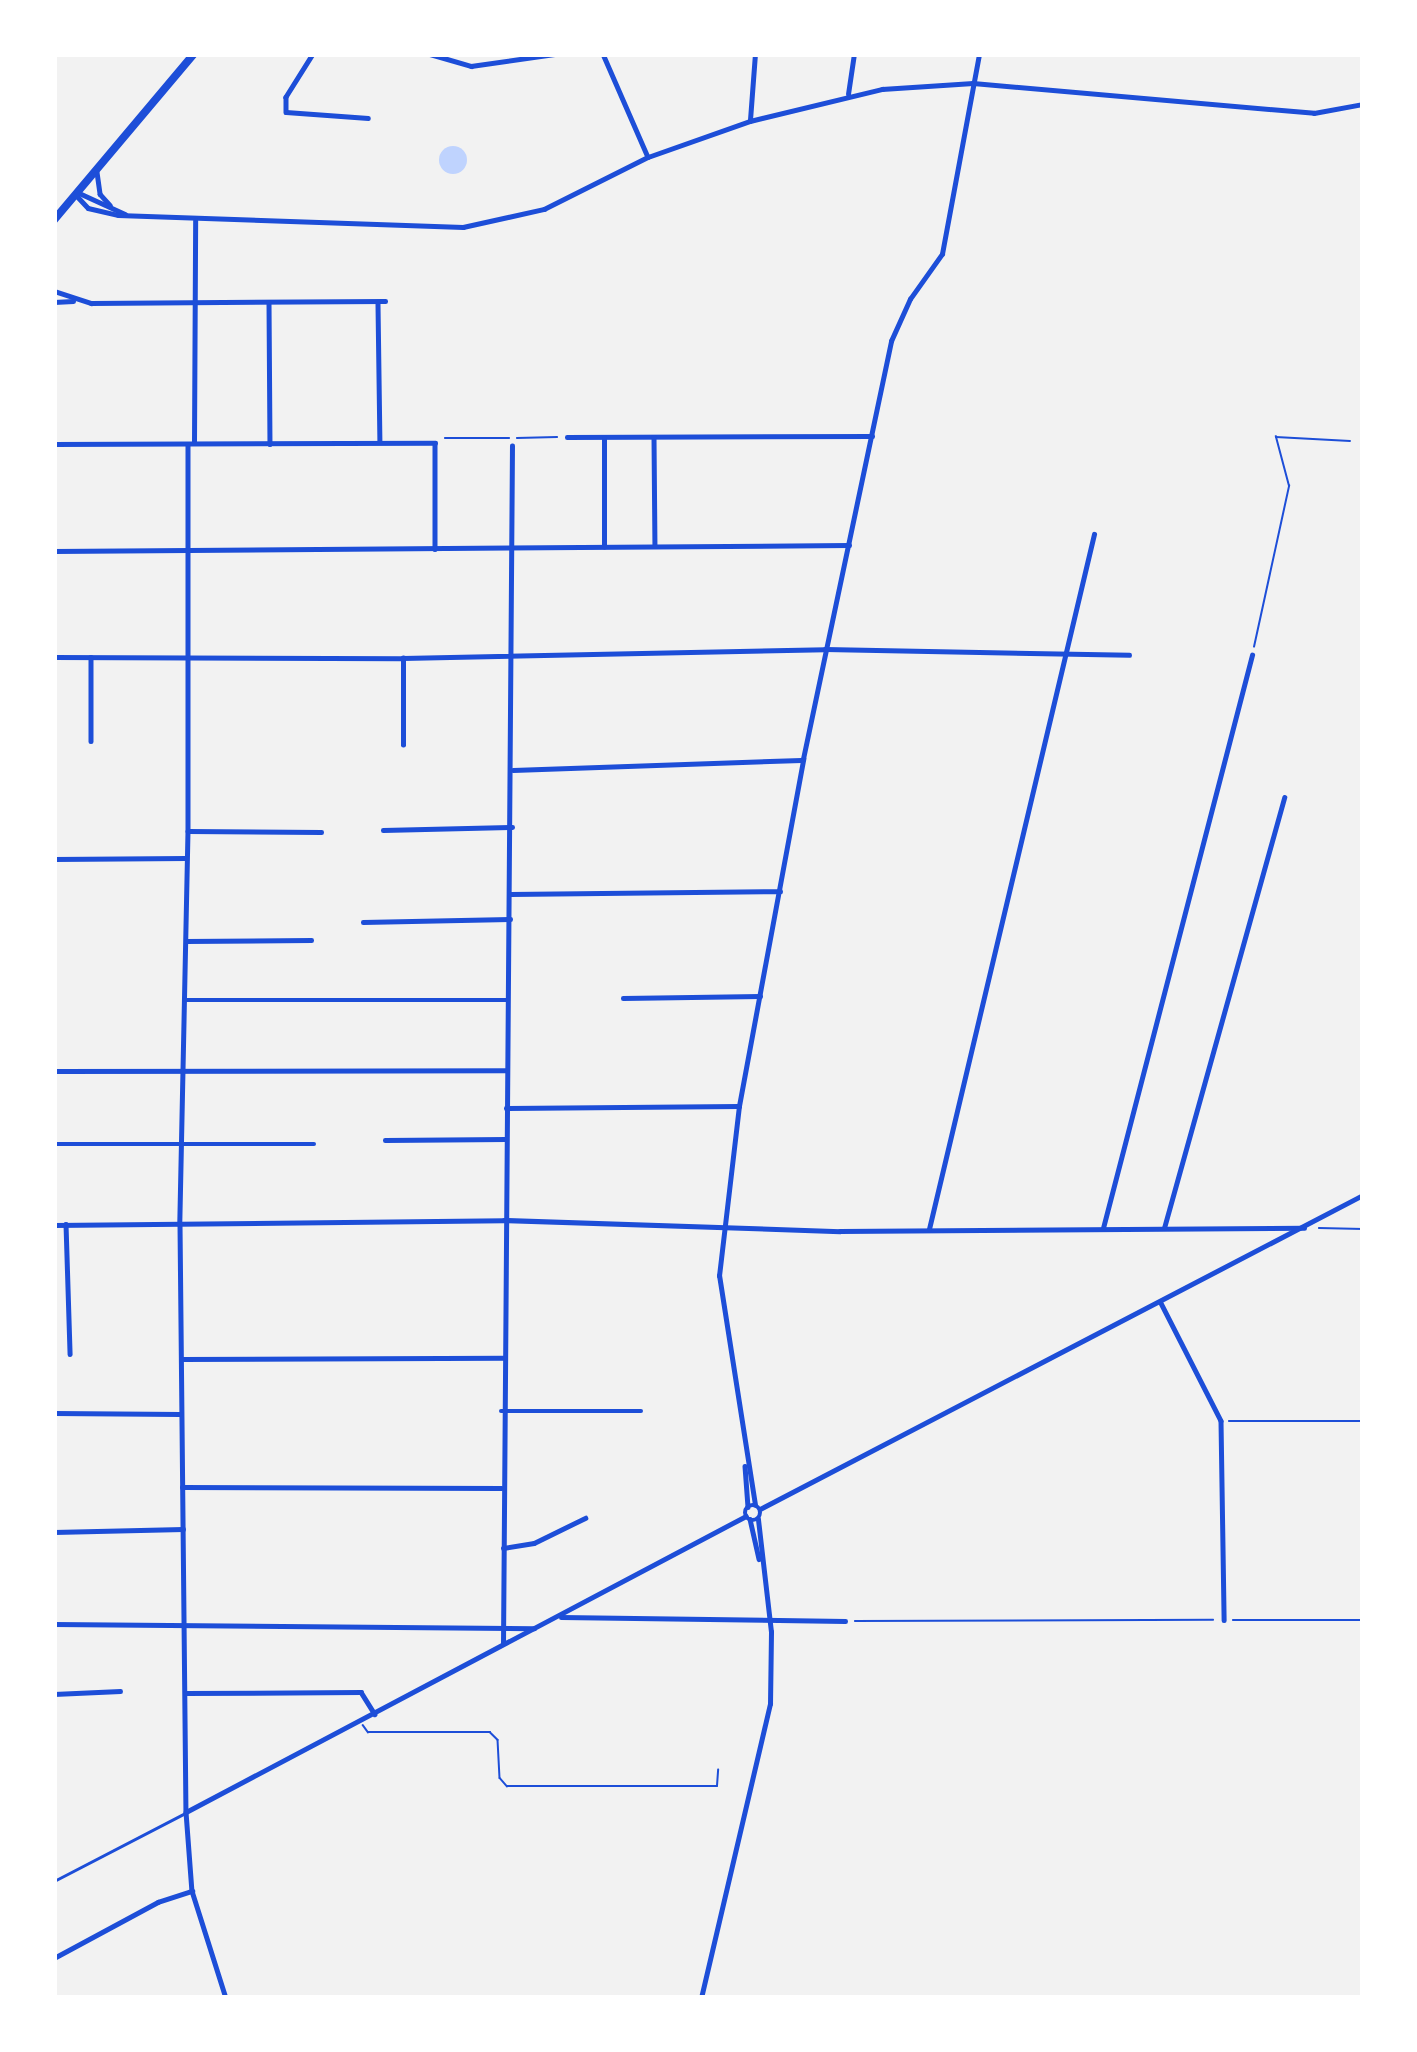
<!DOCTYPE html>
<html>
<head>
<meta charset="utf-8">
<style>
	body { margin:0 }
	#map { position:relative; width:1417px; height:2052px; overflow:hidden; background:#f2f2f2; font-family:Jost,sans-serif }
	div>[style] { position:absolute }
	[style*='--x'] { left:calc(var(--x)*1px); top:calc(var(--y)*1px); width:calc(var(--w)*1px); rotate:calc(var(--a)*1deg) }
	.water>* { inset:0; background:#bfd3fe }
	.round { border-radius:50% }
	.path>* { height:1.5px; margin:-0.75px; padding:0 0.75px; transform-origin:0.75px; border-radius:0.75px; background:#1d4ed8 }
	.service>* { height:1.5px; margin:-0.75px; padding:0 0.75px; transform-origin:0.75px; border-radius:0.75px; background:#1d4ed8 }
	.pedestrian>* { height:3px; margin:-1.5px; padding:0 1.5px; transform-origin:1.5px; border-radius:1.5px; background:#1d4ed8 }
	.minor>* { height:4.5px; margin:-2.25px; padding:0 2.25px; transform-origin:2.25px; border-radius:2.25px; background:#1d4ed8 }
	.minor>.ring { margin:-2.25px; padding:0; box-sizing:content-box; background:none; border:4.5px solid #1d4ed8; border-radius:50% }
	.primary>* { height:8px; margin:-4px; padding:0 4px; transform-origin:4px; border-radius:4px; background:#1d4ed8 }
	span { translate:-50% -50%; white-space:nowrap; text-align:center; line-height:1.15; -webkit-text-stroke:12px #fff; paint-order:stroke }
	.frame { position:absolute; inset:0; border:57px solid #fff; pointer-events:none }
</style>
</head>
<body>
<div id="map">
	<div class="water">
		<i class="round" style="left:439px;top:146px;width:28px;height:28px"></i>
	</div>
	<div class="path">
		<i style="--x:445;--y:438;--w:64;--a:0"></i>
		<i style="--x:517;--y:438;--w:40;--a:-1.4"></i>
		<i style="--x:1254;--y:647;--w:165;--a:-77.7"></i>
		<i style="--x:1289;--y:486;--w:51;--a:-104.9"></i>
		<i style="--x:1276;--y:437;--w:74;--a:3.1"></i>
		<i style="--x:1319;--y:1228;--w:44;--a:1.3"></i>
		<i style="--x:1229;--y:1421;--w:134;--a:0"></i>
		<i style="--x:1233;--y:1620;--w:130;--a:0"></i>
		<i style="--x:855;--y:1621;--w:358;--a:-0.2"></i>
	</div>
	<div class="service">
		<i style="--x:363;--y:1725;--w:9;--a:54"></i>
		<i style="--x:368;--y:1732;--w:122;--a:0"></i>
		<i style="--x:490;--y:1732;--w:11;--a:45"></i>
		<i style="--x:498;--y:1740;--w:38;--a:87"></i>
		<i style="--x:500;--y:1778;--w:11;--a:49"></i>
		<i style="--x:507;--y:1786;--w:210;--a:0"></i>
		<i style="--x:717;--y:1786;--w:16;--a:-86"></i>
	</div>
	<div class="pedestrian">
		<i style="--x:54;--y:1881;--w:148;--a:-27.4"></i>
	</div>
	<div class="minor">
		<i style="--x:313;--y:54;--w:51;--a:122.1"></i>
		<i style="--x:286;--y:97;--w:15;--a:90"></i>
		<i style="--x:286;--y:112;--w:82;--a:4.2"></i>
		<i style="--x:430;--y:54;--w:43;--a:16.3"></i>
		<i style="--x:471;--y:66;--w:84;--a:-8.2"></i>
		<i style="--x:603;--y:54;--w:112;--a:66.4"></i>
		<i style="--x:848;--y:94;--w:40;--a:-81.5"></i>
		<i style="--x:750;--y:120;--w:66;--a:-85.7"></i>
		<i style="--x:97;--y:172;--w:22;--a:82"></i>
		<i style="--x:100;--y:194;--w:15;--a:48"></i>
		<i style="--x:77;--y:192;--w:53;--a:24.6"></i>
		<i style="--x:77;--y:196;--w:16;--a:47"></i>
		<i style="--x:88;--y:208;--w:31;--a:13"></i>
		<i style="--x:118;--y:215;--w:345;--a:2"></i>
		<i style="--x:463;--y:227;--w:83;--a:-12.5"></i>
		<i style="--x:544;--y:209;--w:116;--a:-26.6"></i>
		<i style="--x:648;--y:157;--w:108;--a:-19.4"></i>
		<i style="--x:750;--y:121;--w:136;--a:-13.6"></i>
		<i style="--x:882;--y:89;--w:91;--a:-3.8"></i>
		<i style="--x:973;--y:83;--w:342;--a:5"></i>
		<i style="--x:1314;--y:113;--w:50;--a:-10.4"></i>
		<i style="--x:54;--y:291;--w:39;--a:18"></i>
		<i style="--x:91;--y:303;--w:294;--a:-0.4"></i>
		<i style="--x:54;--y:302;--w:19;--a:-3"></i>
		<i style="--x:269;--y:302;--w:142;--a:89.6"></i>
		<i style="--x:378;--y:304;--w:138;--a:89.2"></i>
		<i style="--x:567;--y:437;--w:305;--a:-0.2"></i>
		<i style="--x:654;--y:437;--w:108;--a:89.5"></i>
		<i style="--x:194;--y:443;--w:222;--a:-89.7"></i>
		<i style="--x:54;--y:444;--w:381;--a:-0.2"></i>
		<i style="--x:435;--y:443;--w:106;--a:90"></i>
		<i style="--x:188;--y:444;--w:387;--a:90"></i>
		<i style="--x:188;--y:831;--w:393;--a:91.2"></i>
		<i style="--x:180;--y:1224;--w:588;--a:89.42"></i>
		<i style="--x:186;--y:1812;--w:79;--a:85.7"></i>
		<i style="--x:192;--y:1891;--w:112;--a:72.4"></i>
		<i style="--x:604;--y:547;--w:108;--a:-90"></i>
		<i style="--x:54;--y:551;--w:795;--a:-0.43"></i>
		<i style="--x:54;--y:657;--w:349;--a:0.2"></i>
		<i style="--x:403;--y:658;--w:422;--a:-1.2"></i>
		<i style="--x:825;--y:649;--w:304;--a:1.1"></i>
		<i style="--x:91;--y:657;--w:84;--a:90"></i>
		<i style="--x:403;--y:745;--w:87;--a:-90"></i>
		<i style="--x:513;--y:770;--w:288;--a:-2"></i>
		<i style="--x:383;--y:830;--w:129;--a:-1.3"></i>
		<i style="--x:188;--y:831;--w:133;--a:0.4"></i>
		<i style="--x:54;--y:859;--w:132;--a:-0.4"></i>
		<i style="--x:510;--y:894;--w:270;--a:-0.6"></i>
		<i style="--x:363;--y:922;--w:147;--a:-1.2"></i>
		<i style="--x:186;--y:941;--w:125;--a:-0.5"></i>
		<i style="--x:623;--y:998;--w:137;--a:-0.8"></i>
		<i style="--x:185;--y:1000;--w:323;--a:0"></i>
		<i style="--x:57;--y:1071;--w:450;--a:-0.1"></i>
		<i style="--x:506;--y:1108;--w:233;--a:-0.5"></i>
		<i style="--x:385;--y:1140;--w:121;--a:-0.5"></i>
		<i style="--x:54;--y:1144;--w:260;--a:0"></i>
		<i style="--x:66;--y:1224;--w:130;--a:88.2"></i>
		<i style="--x:54;--y:1225;--w:450;--a:-0.6"></i>
		<i style="--x:504;--y:1220;--w:336;--a:1.9"></i>
		<i style="--x:840;--y:1231;--w:464;--a:-0.4"></i>
		<i style="--x:1103;--y:1228;--w:592;--a:-75.42"></i>
		<i style="--x:1164;--y:1228;--w:447;--a:-74.4"></i>
		<i style="--x:929;--y:1229;--w:714;--a:-76.64"></i>
		<i style="--x:1161;--y:1303;--w:132;--a:63"></i>
		<i style="--x:1221;--y:1421;--w:199;--a:89.1"></i>
		<i style="--x:182;--y:1359;--w:322;--a:-0.2"></i>
		<i style="--x:501;--y:1411;--w:140;--a:0"></i>
		<i style="--x:54;--y:1413;--w:126;--a:0.5"></i>
		<i style="--x:745;--y:1466;--w:41;--a:85.8"></i>
		<i style="--x:182;--y:1487;--w:319;--a:0.2"></i>
		<i style="--x:755;--y:1505;--w:232;--a:-98.9"></i>
		<i style="--x:719;--y:1276;--w:171;--a:-83.3"></i>
		<i style="--x:739;--y:1106;--w:353;--a:-79.5"></i>
		<i style="--x:803;--y:759;--w:427;--a:-78.1"></i>
		<i style="--x:891;--y:341;--w:46;--a:-65.7"></i>
		<i style="--x:910;--y:299;--w:55;--a:-54.6"></i>
		<i style="--x:942;--y:254;--w:203;--a:-79.5"></i>
		<i class="ring" style="left:745px;top:1505px;width:11.5px;height:11.5px"></i>
		<i style="--x:760;--y:1509;--w:680;--a:-27.51"></i>
		<i style="--x:750;--y:1519;--w:41;--a:77.3"></i>
		<i style="--x:54;--y:1532;--w:129;--a:-1.3"></i>
		<i style="--x:503;--y:1548;--w:31;--a:-9"></i>
		<i style="--x:534;--y:1543;--w:57;--a:-26.1"></i>
		<i style="--x:561;--y:1617;--w:284;--a:0.8"></i>
		<i style="--x:54;--y:1624;--w:480;--a:0.5"></i>
		<i style="--x:503;--y:1644;--w:1198;--a:-89.57"></i>
		<i style="--x:185;--y:1693;--w:176;--a:-0.3"></i>
		<i style="--x:361;--y:1692;--w:26;--a:58"></i>
		<i style="--x:54;--y:1694;--w:66;--a:-2.6"></i>
		<i style="--x:186;--y:1812;--w:633;--a:-27.86"></i>
		<i style="--x:54;--y:1958;--w:118;--a:-28.3"></i>
		<i style="--x:158;--y:1902;--w:36;--a:-18"></i>
		<i style="--x:701;--y:1998;--w:302;--a:-76.8"></i>
		<i style="--x:770;--y:1704;--w:72;--a:-89.2"></i>
		<i style="--x:771;--y:1632;--w:114;--a:-96.6"></i>
	</div>
	<div class="primary">
		<i style="--x:54;--y:220;--w:217;--a:-49.9"></i>
	</div>
	<div class="frame"></div>
</div>
</body>
</html>
